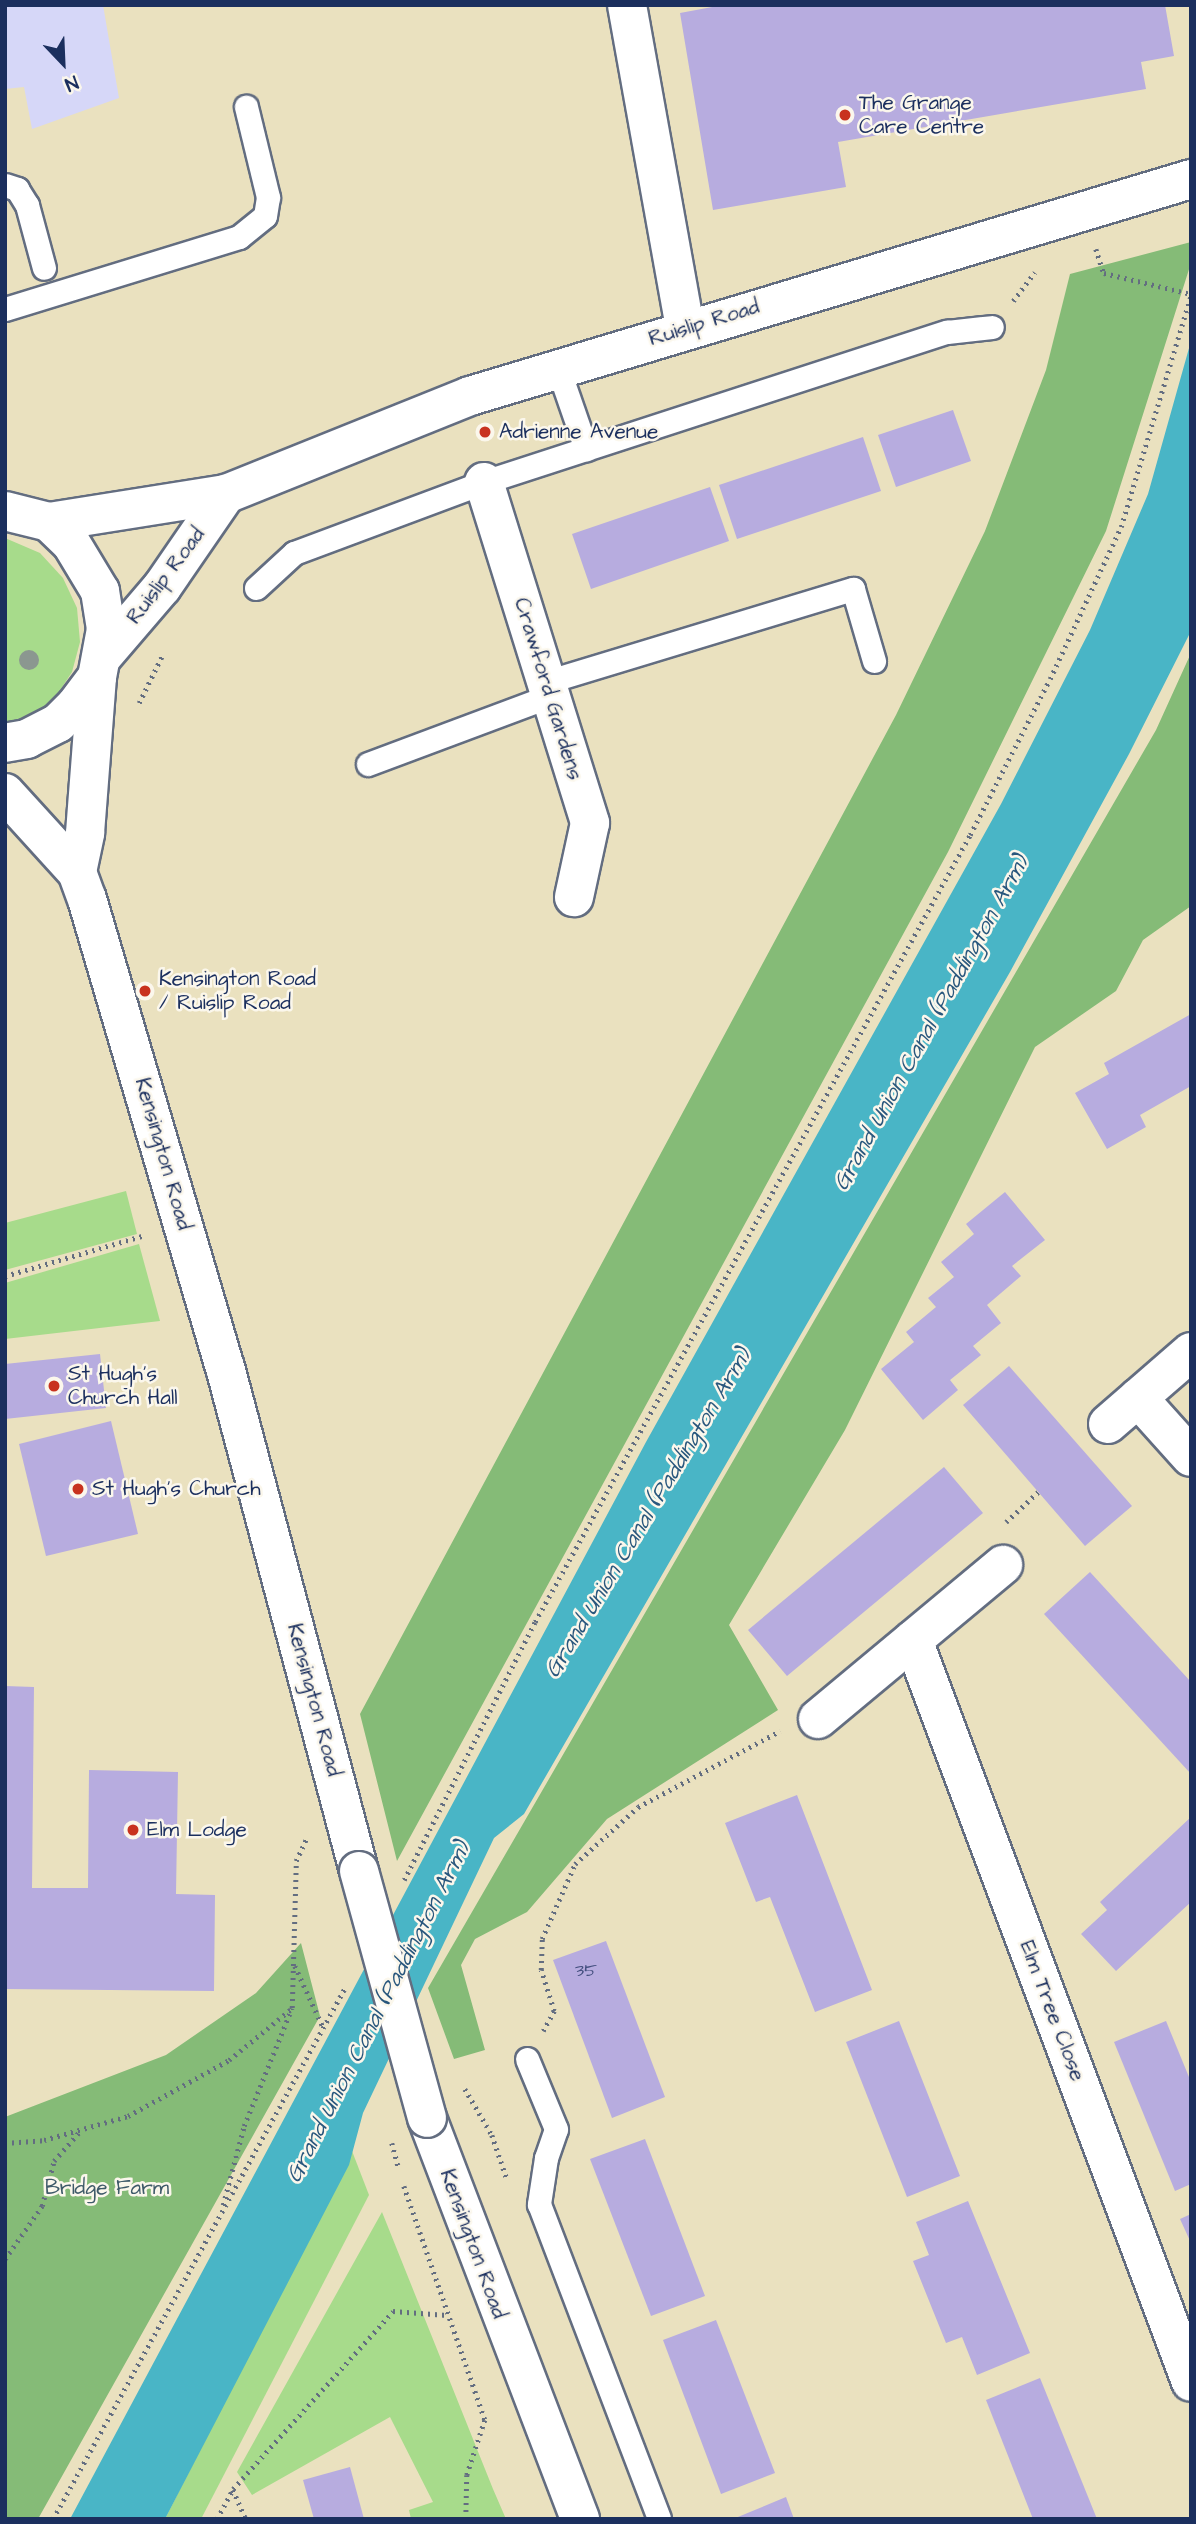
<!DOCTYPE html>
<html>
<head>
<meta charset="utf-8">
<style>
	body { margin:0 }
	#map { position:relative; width:1196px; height:2524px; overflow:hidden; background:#eae1bf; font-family:"Architects Daughter",sans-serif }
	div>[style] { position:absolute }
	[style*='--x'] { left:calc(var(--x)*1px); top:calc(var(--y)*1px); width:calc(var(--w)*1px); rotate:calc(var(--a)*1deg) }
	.built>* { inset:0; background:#d6d7f8 }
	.green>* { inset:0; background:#a7db8b }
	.forest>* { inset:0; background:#85bb77 }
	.water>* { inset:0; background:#49b5c6 }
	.building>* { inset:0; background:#b7acdf }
	.path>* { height:4.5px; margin-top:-2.25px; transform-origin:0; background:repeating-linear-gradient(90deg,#636d80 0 2px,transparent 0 7px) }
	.roads { filter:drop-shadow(2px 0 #636d80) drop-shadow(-2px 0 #636d80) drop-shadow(0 2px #636d80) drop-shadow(0 -2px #636d80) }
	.service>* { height:23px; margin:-11.5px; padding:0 11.5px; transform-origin:11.5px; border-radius:11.5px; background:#fff }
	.minor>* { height:38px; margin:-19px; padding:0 19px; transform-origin:19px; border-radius:19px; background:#fff }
	.tertiary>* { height:38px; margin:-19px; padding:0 19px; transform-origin:19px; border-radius:19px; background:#fff }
	.secondary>* { height:38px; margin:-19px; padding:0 19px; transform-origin:19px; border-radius:19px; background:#fff }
	.path-bridge>* { height:4.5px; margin-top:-2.25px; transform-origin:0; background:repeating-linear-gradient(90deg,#636d80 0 2px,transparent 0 7px) }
	.bridges { filter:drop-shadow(2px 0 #636d80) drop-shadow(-2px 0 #636d80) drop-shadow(0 2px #636d80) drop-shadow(0 -2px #636d80) }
	.tertiary-bridge>* { height:38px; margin:-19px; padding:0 19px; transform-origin:19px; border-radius:19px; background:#fff }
	.trees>* { width:20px; height:20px; margin:-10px; border-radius:50%; background:#8b9790 }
	.dots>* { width:19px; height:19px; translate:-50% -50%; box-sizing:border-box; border:4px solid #fbf7ec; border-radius:50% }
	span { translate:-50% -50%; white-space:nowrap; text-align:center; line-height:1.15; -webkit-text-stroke:5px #fbf7ec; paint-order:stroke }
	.number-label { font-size:18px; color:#424e7e }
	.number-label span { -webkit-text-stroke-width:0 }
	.poi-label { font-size:21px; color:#1b2f5e }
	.left { translate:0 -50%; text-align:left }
	.street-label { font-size:21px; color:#1b2f5e }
	.park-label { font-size:21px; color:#3e5a69 }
	.water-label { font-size:23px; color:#29577d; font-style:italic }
	.frame { position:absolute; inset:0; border:7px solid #1b2f5e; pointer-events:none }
	.north { position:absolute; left:28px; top:28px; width:70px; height:70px; -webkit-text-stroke:5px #fbf7ec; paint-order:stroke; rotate:157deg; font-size:19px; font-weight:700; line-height:28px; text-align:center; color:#1b2f5e }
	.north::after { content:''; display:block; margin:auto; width:24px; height:32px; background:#1b2f5e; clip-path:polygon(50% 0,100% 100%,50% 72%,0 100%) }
</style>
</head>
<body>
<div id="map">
	<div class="built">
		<i style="clip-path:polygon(5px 5px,103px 5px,119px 98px,32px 129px,24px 87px,5px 89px)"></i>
	</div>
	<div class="green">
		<i style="clip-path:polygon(5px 538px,40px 553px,63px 578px,77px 608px,80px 642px,72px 672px,55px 698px,31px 718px,5px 727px)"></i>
		<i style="clip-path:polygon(126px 1191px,137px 1234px,5px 1270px,5px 1223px)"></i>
		<i style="clip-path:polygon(139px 1244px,160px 1321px,5px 1339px,5px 1283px)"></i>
		<i style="clip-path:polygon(352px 2151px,369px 2195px,201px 2519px,165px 2519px)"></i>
		<i style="clip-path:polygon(382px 2212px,493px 2489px,506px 2519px,411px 2519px,409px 2510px,433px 2502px,390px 2417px,252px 2495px,237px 2472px)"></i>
	</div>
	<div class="forest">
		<i style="clip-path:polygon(1191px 242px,1191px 263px,1106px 531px,948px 852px,397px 1861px,360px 1714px,896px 715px,985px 531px,1046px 370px,1070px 274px)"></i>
		<i style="clip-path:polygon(1191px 653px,1191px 906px,1143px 940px,1116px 991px,1035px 1047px,845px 1430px,729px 1625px,778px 1710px,607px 1819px,527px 1912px,475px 1939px,461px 1965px,485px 2050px,454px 2059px,428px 1988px,1156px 730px)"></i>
		<i style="clip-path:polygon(301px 1943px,320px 2016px,38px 2519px,5px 2519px,5px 2117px,166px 2055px,256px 1993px)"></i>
	</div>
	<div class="water">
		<i style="clip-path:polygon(1191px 341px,1191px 631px,1129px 754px,1010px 972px,524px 1814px,494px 1838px,363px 2113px,349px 2165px,165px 2519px,70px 2519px,646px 1442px,1001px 804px,1090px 630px,1148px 494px)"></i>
	</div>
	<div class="building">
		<i style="clip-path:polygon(723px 5px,1165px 5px,1174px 56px,1141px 62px,1146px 89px,838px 142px,846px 187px,713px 210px,680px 13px)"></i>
		<i style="clip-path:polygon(953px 410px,971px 461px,896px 487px,878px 435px)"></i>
		<i style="clip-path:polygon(863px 437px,881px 491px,737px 539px,719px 485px)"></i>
		<i style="clip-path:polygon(710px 487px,729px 541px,591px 589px,572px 534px)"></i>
		<i style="clip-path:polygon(1191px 1014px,1191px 1086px,1140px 1115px,1146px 1127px,1107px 1149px,1075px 1093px,1109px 1074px,1104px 1063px)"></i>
		<i style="clip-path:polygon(1005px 1192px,1045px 1240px,1012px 1266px,1021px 1276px,987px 1305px,1001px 1323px,973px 1346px,981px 1355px,950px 1380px,958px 1390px,923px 1420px,881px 1369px,914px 1342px,906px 1332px,936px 1307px,928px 1298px,954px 1277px,941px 1262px,974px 1234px,966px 1224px)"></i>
		<i style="clip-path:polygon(100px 1354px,106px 1408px,5px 1419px,5px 1364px)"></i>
		<i style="clip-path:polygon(1009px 1366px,1132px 1506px,1085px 1546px,963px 1405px)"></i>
		<i style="clip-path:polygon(111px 1421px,138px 1534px,46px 1556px,19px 1444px)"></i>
		<i style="clip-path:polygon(944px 1467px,983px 1513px,787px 1676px,748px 1630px)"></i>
		<i style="clip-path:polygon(1090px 1572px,1191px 1682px,1191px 1774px,1044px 1614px)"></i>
		<i style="clip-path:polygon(5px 1686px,34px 1687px,32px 1888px,88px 1888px,89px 1770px,178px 1772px,176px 1894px,215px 1895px,214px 1991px,5px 1989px)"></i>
		<i style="clip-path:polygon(797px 1795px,872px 1990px,815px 2012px,770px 1897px,756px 1902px,725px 1823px)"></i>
		<i style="clip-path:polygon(1191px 1817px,1191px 1902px,1116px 1971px,1081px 1934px,1107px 1910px,1100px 1902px)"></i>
		<i style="clip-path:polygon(606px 1941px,665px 2097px,612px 2118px,553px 1960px)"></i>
		<i style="clip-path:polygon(899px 2021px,960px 2176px,907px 2197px,846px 2042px)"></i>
		<i style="clip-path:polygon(1166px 2021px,1191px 2082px,1191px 2184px,1175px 2191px,1114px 2042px)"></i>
		<i style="clip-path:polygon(645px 2139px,705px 2296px,651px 2316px,590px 2159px)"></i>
		<i style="clip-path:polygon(968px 2201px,1030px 2353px,977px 2375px,962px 2337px,946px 2343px,913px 2261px,929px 2255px,916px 2222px)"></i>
		<i style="clip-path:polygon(1191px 2214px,1191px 2243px,1180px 2219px)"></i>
		<i style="clip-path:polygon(716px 2320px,775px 2473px,721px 2494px,663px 2340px)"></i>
		<i style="clip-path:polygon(1040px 2378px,1097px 2519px,1033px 2519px,986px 2400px)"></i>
		<i style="clip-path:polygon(350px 2467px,364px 2519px,314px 2519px,303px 2480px)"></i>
		<i style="clip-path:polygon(786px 2497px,794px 2519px,733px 2519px)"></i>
	</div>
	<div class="path">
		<i style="--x:1096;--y:249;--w:25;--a:72"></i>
		<i style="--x:1104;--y:273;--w:89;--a:13.6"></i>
		<i style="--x:1013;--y:301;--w:36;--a:-53"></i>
		<i style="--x:139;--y:703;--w:55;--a:-63.9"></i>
		<i style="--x:5;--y:1276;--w:143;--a:-16.3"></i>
		<i style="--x:1006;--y:1522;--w:44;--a:-43.2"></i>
		<i style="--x:404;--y:1880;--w:289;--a:-63.1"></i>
		<i style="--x:535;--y:1622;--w:899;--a:-61.07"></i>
		<i style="--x:970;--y:835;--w:175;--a:-62.9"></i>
		<i style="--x:1050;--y:679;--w:168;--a:-65"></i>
		<i style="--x:1121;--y:527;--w:242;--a:-73.2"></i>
		<i style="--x:295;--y:1966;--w:67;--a:65.3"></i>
		<i style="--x:543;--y:2031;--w:23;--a:-61"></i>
		<i style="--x:554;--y:2011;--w:43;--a:-107.6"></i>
		<i style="--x:541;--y:1970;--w:31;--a:-88"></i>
		<i style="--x:542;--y:1939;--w:82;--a:-66.3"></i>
		<i style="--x:575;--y:1864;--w:85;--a:-42.1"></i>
		<i style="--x:638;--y:1807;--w:161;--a:-28.2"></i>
		<i style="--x:465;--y:2089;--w:53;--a:59.6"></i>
		<i style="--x:492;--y:2135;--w:46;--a:71.2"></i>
		<i style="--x:5;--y:2143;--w:39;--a:-4"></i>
		<i style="--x:44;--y:2140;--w:87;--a:-15.9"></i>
		<i style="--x:128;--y:2116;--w:115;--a:-29"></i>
		<i style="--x:229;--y:2060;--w:80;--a:-39.4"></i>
		<i style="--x:404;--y:2186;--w:248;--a:70.9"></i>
		<i style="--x:485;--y:2420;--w:58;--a:108.1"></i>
		<i style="--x:467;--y:2475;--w:44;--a:91.3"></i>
		<i style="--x:223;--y:2205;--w:82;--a:-75.1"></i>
		<i style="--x:244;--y:2126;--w:127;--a:-67.9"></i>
		<i style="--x:292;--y:2008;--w:147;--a:-88.4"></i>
		<i style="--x:296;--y:1861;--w:26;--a:-65"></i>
		<i style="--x:5;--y:2259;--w:65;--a:-55.1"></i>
		<i style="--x:42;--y:2206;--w:47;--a:-75.1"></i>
		<i style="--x:54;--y:2161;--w:38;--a:-49"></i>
		<i style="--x:233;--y:2490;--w:32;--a:66"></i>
		<i style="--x:53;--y:2519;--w:608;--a:-61.2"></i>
		<i style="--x:217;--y:2519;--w:34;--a:-62"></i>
		<i style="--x:233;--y:2489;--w:239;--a:-48"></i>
		<i style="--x:393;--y:2311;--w:54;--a:4.2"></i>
	</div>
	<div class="roads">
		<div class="service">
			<i style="--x:5;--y:185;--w:13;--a:18"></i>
			<i style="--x:17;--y:189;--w:19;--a:58"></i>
			<i style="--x:27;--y:205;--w:65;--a:74.9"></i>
			<i style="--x:5;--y:309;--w:245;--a:-17.1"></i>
			<i style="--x:239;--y:237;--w:33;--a:-39"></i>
			<i style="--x:265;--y:216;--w:19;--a:-81"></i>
			<i style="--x:268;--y:197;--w:93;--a:-103.7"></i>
			<i style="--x:558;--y:368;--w:86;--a:70.9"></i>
			<i style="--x:256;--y:588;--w:52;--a:-42.6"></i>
			<i style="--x:294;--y:553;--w:203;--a:-20.5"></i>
			<i style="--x:484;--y:482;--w:487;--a:-18"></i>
			<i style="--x:947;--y:332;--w:45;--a:-6.3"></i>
			<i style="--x:546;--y:682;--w:321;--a:-16.9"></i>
			<i style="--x:853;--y:589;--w:75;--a:73.7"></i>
			<i style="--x:368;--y:764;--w:194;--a:-20.5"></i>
			<i style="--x:527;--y:2059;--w:76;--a:67.5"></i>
			<i style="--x:556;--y:2129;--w:31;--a:109"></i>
			<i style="--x:546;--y:2158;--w:47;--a:98.7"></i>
			<i style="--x:539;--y:2204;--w:337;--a:69.1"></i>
		</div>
		<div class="minor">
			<i style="--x:627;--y:5;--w:328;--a:79.8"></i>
			<i style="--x:484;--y:482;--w:357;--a:72.7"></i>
			<i style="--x:590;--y:823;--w:76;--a:102.2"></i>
			<i style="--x:1138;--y:1398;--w:79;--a:48.1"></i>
			<i style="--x:1108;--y:1424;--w:110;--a:-40.9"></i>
			<i style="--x:913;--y:1640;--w:792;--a:69.46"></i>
			<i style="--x:818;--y:1719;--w:241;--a:-39.8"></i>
		</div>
		<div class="tertiary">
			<i style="--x:5;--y:793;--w:107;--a:47.7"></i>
			<i style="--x:77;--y:872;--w:29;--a:70"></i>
			<i style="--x:87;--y:899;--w:488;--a:73.6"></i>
			<i style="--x:225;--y:1367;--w:522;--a:75.11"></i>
			<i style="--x:77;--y:872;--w:40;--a:-78"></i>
			<i style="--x:85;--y:833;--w:156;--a:-85.6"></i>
			<i style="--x:427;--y:2118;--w:429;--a:69.1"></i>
		</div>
		<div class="secondary">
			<i style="--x:5;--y:511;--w:45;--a:14"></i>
			<i style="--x:49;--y:522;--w:30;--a:44"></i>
			<i style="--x:71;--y:543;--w:56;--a:58.9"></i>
			<i style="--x:100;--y:591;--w:38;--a:81"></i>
			<i style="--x:106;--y:629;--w:49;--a:100.6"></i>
			<i style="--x:97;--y:677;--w:36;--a:127"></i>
			<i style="--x:75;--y:706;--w:24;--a:135"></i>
			<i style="--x:58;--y:723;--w:35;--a:153"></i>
			<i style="--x:27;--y:739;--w:22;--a:170"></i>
			<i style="--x:49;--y:522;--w:179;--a:-9"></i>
			<i style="--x:226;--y:494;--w:263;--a:-21.9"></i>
			<i style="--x:470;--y:396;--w:753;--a:-16.75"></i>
			<i style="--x:103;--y:656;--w:91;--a:-49.5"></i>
			<i style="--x:162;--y:587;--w:113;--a:-55.5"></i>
		</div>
	</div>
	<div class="path-bridge">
		<i style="--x:392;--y:2143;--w:24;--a:75"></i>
	</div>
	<div class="bridges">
		<div class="tertiary-bridge">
			<i style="--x:359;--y:1871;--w:256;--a:74.6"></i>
		</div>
	</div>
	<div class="trees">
		<i style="left:29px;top:660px"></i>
	</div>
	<div class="dots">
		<i style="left:845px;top:115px;background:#c8321e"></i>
		<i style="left:485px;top:432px;background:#c8321e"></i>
		<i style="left:145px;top:991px;background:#c8321e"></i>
		<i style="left:54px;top:1386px;background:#c8321e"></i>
		<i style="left:78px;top:1489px;background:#c8321e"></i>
		<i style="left:133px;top:1830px;background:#c8321e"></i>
	</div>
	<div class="number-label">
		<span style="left:586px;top:1971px">35</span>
	</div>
	<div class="poi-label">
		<span class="left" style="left:859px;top:115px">The Grange<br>Care Centre</span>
		<span class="left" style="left:499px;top:432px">Adrienne Avenue</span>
		<span class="left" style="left:159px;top:991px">Kensington Road<br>/ Ruislip Road</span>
		<span class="left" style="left:68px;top:1386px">St Hugh's<br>Church Hall</span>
		<span class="left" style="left:92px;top:1489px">St Hugh's Church</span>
		<span class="left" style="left:147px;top:1830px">Elm Lodge</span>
	</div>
	<div class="street-label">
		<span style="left:704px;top:323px;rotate:-17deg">Ruislip Road</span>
		<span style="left:166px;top:576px;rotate:-53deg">Ruislip Road</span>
		<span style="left:548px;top:689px;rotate:73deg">Crawford Gardens</span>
		<span style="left:163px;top:1154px;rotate:74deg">Kensington Road</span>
		<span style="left:314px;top:1700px;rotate:75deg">Kensington Road</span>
		<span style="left:1052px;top:2011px;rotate:69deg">Elm Tree Close</span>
		<span style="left:473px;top:2244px;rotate:70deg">Kensington Road</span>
	</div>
	<div class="park-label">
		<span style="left:107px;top:2188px">Bridge Farm</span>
	</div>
	<div class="water-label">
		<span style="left:931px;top:1023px;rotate:-61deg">Grand Union Canal (Paddington Arm)</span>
		<span style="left:648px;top:1513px;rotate:-59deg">Grand Union Canal (Paddington Arm)</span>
		<span style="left:378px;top:2012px;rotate:-63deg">Grand Union Canal (Paddington Arm)</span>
	</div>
	<div class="frame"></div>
	<div class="north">N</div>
</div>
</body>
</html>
